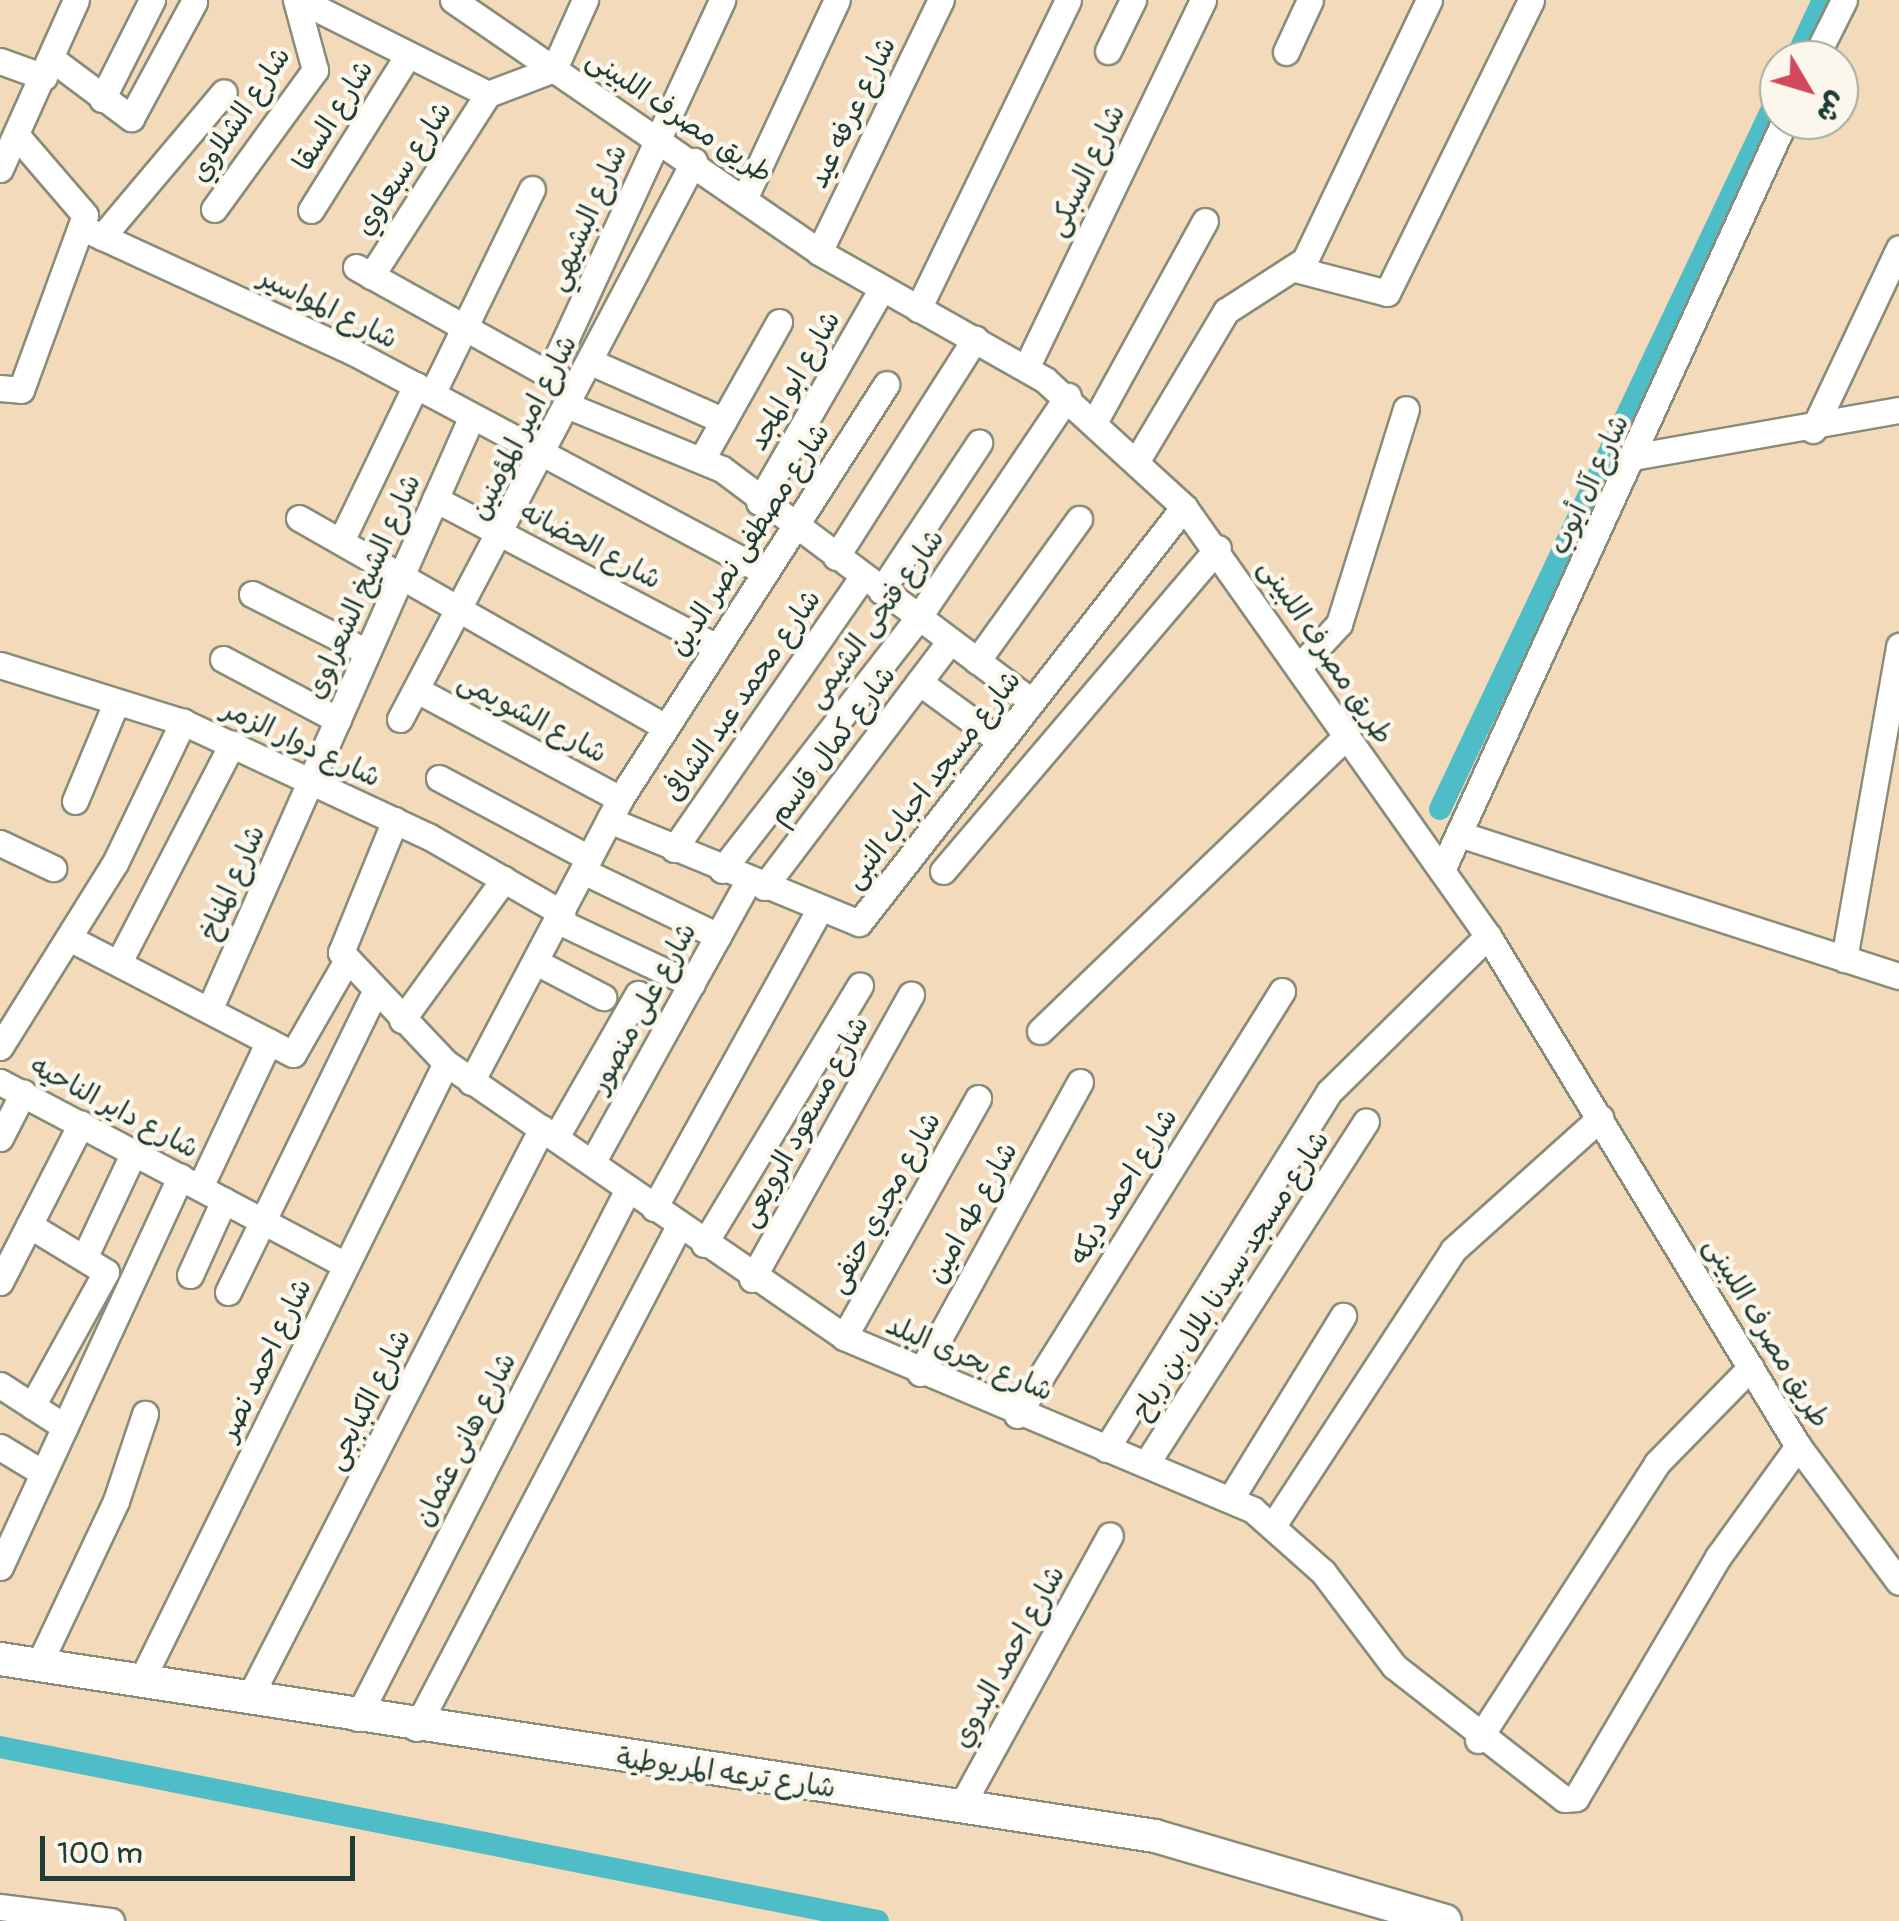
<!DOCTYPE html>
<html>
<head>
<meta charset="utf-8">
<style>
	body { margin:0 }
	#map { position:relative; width:1899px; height:1921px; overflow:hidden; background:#f3dabb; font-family:Pangolin,"Playpen Sans Arabic",sans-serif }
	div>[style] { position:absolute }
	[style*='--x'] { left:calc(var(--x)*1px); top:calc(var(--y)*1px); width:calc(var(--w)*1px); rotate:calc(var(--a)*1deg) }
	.canal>* { height:22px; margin:-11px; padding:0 11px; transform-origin:11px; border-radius:11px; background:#4fbdc7 }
	.roads { filter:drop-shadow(2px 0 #898c78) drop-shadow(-2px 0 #898c78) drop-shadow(0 2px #898c78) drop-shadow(0 -2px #898c78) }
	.minor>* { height:25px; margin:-12.5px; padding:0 12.5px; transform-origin:12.5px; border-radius:12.5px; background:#fff }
	.major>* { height:32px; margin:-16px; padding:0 16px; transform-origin:16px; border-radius:16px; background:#fff }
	span { translate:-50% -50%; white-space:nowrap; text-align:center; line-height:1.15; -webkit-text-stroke:9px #fbf7ec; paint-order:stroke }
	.street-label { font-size:28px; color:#1f3d34 }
	.north { position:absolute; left:1759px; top:40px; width:100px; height:100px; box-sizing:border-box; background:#fbf7ec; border:2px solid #a3ada2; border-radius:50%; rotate:128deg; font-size:28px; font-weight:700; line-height:40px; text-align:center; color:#1f3d34 }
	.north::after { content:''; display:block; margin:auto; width:35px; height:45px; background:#d1495b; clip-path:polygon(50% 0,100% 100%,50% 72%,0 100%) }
	.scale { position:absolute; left:40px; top:1836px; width:315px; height:45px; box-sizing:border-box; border:5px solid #1f3d34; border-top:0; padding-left:12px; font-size:30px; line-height:35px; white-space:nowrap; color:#1f3d34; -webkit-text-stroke:8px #fbf7ec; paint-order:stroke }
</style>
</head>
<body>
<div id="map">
	<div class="canal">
		<i style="--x:1795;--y:60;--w:66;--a:-65"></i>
		<i style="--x:1440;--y:809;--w:791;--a:-64.63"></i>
		<i style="--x:0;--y:1747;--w:895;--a:11.21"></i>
	</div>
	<div class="roads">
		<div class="minor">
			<i style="--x:300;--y:0;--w:210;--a:26.6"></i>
			<i style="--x:488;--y:94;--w:71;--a:-20.7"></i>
			<i style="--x:554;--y:69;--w:76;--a:-65.8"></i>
			<i style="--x:453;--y:0;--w:444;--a:34.5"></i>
			<i style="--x:819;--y:252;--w:260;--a:29.5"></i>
			<i style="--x:1045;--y:380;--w:188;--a:42.4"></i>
			<i style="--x:1184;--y:507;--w:526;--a:54.68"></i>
			<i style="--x:1488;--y:936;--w:597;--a:58.71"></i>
			<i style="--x:1798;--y:1446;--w:169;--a:53.4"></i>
			<i style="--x:1108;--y:51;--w:57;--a:-63.9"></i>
			<i style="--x:1286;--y:52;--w:57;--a:-65.2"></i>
			<i style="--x:52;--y:59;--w:99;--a:36.8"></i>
			<i style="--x:131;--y:118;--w:132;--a:-61.5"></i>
			<i style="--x:1814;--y:60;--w:67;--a:-63.4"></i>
			<i style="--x:0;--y:61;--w:47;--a:20"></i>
			<i style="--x:102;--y:99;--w:111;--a:-63.2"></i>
			<i style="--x:0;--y:169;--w:185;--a:-65.8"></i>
			<i style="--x:745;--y:197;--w:217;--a:-65"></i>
			<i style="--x:214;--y:209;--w:172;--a:-54"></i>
			<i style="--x:315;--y:70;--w:73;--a:-105.2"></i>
			<i style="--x:311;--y:210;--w:183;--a:-58"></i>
			<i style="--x:81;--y:227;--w:299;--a:24.7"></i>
			<i style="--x:353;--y:352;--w:467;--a:28.1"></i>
			<i style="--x:102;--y:237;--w:189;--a:-49.9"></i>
			<i style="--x:819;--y:252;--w:280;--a:-64.2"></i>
			<i style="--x:356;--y:267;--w:238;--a:29.1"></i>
			<i style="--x:1295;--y:269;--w:95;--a:14.6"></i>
			<i style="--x:1387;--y:293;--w:326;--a:-63.8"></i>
			<i style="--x:371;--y:276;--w:216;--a:-57.3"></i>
			<i style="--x:918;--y:309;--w:343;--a:-64.1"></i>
			<i style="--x:591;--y:362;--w:145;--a:23.9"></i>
			<i style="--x:1026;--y:368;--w:408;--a:-64.3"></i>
			<i style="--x:549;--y:375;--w:413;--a:-65.2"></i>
			<i style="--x:0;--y:388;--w:21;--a:5"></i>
			<i style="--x:21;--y:390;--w:186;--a:-69.9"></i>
			<i style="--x:85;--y:215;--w:103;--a:-130.7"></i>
			<i style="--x:432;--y:394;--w:228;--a:-64"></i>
			<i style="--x:569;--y:406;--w:165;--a:22.4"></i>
			<i style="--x:722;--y:469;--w:386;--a:36.9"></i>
			<i style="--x:1096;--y:419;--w:226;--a:-61.2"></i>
			<i style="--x:1813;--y:430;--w:201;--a:-64.7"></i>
			<i style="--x:1638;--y:456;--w:265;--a:-10"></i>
			<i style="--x:703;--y:457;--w:155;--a:-60.6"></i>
			<i style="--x:1139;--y:457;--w:170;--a:-59.2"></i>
			<i style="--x:1226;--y:311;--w:94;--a:-32.8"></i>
			<i style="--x:1305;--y:260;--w:288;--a:-64.5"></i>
			<i style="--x:435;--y:499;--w:318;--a:27.7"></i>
			<i style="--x:759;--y:502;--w:245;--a:-60.1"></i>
			<i style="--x:299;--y:518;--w:421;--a:29.7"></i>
			<i style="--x:341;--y:541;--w:173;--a:-64.3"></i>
			<i style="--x:836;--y:557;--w:259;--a:-57.5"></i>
			<i style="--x:881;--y:591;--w:178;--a:-56.5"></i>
			<i style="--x:252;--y:594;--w:129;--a:26.8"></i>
			<i style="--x:223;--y:659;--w:130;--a:27.9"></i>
			<i style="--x:977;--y:661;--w:175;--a:-54.3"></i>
			<i style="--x:0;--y:665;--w:192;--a:17.3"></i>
			<i style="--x:183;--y:722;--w:270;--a:25"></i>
			<i style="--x:428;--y:836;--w:155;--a:29.9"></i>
			<i style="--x:1299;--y:667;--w:59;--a:-47.1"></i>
			<i style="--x:1339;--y:624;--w:225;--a:-72.7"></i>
			<i style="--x:919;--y:682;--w:100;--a:36.1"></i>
			<i style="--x:417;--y:690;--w:230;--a:28.2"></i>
			<i style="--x:400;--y:719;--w:631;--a:-62.22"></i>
			<i style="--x:439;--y:778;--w:170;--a:28.1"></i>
			<i style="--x:75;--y:801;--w:106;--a:-67.3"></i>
			<i style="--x:395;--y:820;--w:143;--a:112.2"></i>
			<i style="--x:341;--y:952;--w:153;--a:46.6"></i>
			<i style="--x:446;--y:1063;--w:483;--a:34.5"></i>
			<i style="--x:844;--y:1337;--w:444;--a:22.9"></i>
			<i style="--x:1253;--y:1510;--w:94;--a:41.5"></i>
			<i style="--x:1323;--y:1572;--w:118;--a:52.9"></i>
			<i style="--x:1394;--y:1666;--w:216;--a:38"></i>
			<i style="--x:1564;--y:1799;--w:12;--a:-5"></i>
			<i style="--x:1576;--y:1798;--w:280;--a:-59.5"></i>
			<i style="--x:1718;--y:1557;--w:137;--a:-54.2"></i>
			<i style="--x:609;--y:820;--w:270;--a:22.4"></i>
			<i style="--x:859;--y:923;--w:528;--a:-52"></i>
			<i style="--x:1459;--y:834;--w:462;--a:17.9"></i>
			<i style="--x:0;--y:843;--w:59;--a:25.3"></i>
			<i style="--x:674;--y:849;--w:331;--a:-55.3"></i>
			<i style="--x:722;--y:870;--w:319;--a:-52.1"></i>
			<i style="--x:918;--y:618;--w:268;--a:-56"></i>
			<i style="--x:1442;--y:870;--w:825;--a:-65.42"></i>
			<i style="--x:583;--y:871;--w:150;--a:25.7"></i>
			<i style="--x:943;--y:871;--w:424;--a:-49.6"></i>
			<i style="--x:764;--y:887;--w:308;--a:-52.9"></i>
			<i style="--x:558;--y:921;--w:148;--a:25.2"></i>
			<i style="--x:71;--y:939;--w:250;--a:27.4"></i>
			<i style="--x:293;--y:1054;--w:106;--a:-60.1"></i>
			<i style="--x:1844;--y:959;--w:318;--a:-80"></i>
			<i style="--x:119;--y:962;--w:246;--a:-62.6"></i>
			<i style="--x:536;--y:962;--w:76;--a:27.6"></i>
			<i style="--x:210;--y:1008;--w:647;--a:-66.13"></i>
			<i style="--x:402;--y:1020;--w:174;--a:-54.1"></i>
			<i style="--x:1040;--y:1031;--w:426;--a:-43.9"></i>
			<i style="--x:0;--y:1047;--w:217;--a:-58"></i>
			<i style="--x:115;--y:863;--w:157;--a:-64.3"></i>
			<i style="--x:0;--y:1082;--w:391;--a:27.9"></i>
			<i style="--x:471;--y:1082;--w:320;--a:-62.2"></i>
			<i style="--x:620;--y:799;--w:493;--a:-57.3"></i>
			<i style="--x:556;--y:1137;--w:165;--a:-60.2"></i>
			<i style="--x:0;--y:1138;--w:51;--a:-62.9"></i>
			<i style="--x:592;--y:1163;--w:322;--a:-61"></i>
			<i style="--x:200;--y:1187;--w:161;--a:-64.7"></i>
			<i style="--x:654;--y:1208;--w:342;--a:-61"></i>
			<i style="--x:29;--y:1225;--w:90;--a:31.4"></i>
			<i style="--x:106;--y:1272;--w:153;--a:118.9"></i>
			<i style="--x:704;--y:1244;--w:302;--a:-58.9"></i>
			<i style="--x:86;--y:1254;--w:113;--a:-64.8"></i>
			<i style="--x:190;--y:1275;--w:82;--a:-65.6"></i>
			<i style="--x:752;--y:1279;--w:326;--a:-60.8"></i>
			<i style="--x:0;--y:1282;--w:178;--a:-62.9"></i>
			<i style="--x:228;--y:1292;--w:334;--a:-63.9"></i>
			<i style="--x:844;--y:1337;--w:274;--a:-60.7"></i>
			<i style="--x:920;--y:1373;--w:332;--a:-61.2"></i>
			<i style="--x:0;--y:1385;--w:77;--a:32.9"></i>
			<i style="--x:1017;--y:1415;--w:500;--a:-57.99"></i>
			<i style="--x:0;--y:1447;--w:50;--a:31.2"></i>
			<i style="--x:1106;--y:1449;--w:421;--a:-58"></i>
			<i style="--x:1329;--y:1092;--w:223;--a:-44.5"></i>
			<i style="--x:1146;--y:1464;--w:407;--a:-57.3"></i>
			<i style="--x:1231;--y:1498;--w:214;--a:-58.4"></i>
			<i style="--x:1274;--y:1524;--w:327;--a:-56.8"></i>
			<i style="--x:1453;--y:1250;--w:198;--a:-41.9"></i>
			<i style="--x:0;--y:1567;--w:430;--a:-65.2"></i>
			<i style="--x:38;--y:1666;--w:183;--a:-64.7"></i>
			<i style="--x:116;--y:1501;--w:92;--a:-71.6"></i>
			<i style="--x:140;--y:1683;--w:691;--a:-63.73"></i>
			<i style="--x:248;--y:1700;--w:643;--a:-62.8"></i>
			<i style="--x:357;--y:1718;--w:594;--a:-62.87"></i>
			<i style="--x:416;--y:1728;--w:567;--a:-62.35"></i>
			<i style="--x:1478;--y:1740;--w:330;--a:-57.1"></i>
			<i style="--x:1657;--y:1463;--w:134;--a:-45.6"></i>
			<i style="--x:960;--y:1808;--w:311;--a:-61.2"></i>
			<i style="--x:0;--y:1907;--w:112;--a:7.2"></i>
		</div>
		<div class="major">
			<i style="--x:0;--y:1659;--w:1168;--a:8.71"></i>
			<i style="--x:1155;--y:1836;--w:302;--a:16.3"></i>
		</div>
	</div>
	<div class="street-label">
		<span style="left:853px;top:113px;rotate:-64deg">شارع عرفه عيد</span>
		<span style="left:241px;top:115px;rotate:-56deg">شارع الشلاوي</span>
		<span style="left:334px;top:116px;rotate:-58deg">شارع السقا</span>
		<span style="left:679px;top:117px;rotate:34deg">طريق مصرف اللبينى</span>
		<span style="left:404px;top:169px;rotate:-57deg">شارع سبعاوي</span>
		<span style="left:1087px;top:171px;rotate:-64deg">شارع السبكى</span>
		<span style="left:588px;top:218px;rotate:-66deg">شارع البشيهي</span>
		<span style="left:328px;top:309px;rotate:26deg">شارع المواسير</span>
		<span style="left:795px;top:381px;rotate:-60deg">شارع ابو المجد</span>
		<span style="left:524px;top:428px;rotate:-63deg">شارع امير المؤمنين</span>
		<span style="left:1590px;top:485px;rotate:-65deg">شارع آل أيوب</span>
		<span style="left:750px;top:540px;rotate:-57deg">شارع مصطفى نصر الدين</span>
		<span style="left:590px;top:546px;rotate:28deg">شارع الحضانه</span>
		<span style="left:364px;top:587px;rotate:-66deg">شارع الشيخ الشعراوى</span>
		<span style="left:876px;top:619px;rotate:-54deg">شارع فتحى الشيمى</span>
		<span style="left:1325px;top:652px;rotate:56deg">طريق مصرف اللبينى</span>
		<span style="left:743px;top:696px;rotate:-55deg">شارع محمد عبد الشافى</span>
		<span style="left:532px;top:718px;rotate:28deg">شارع الشويمى</span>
		<span style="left:301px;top:744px;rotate:25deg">شارع دوار الزمر</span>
		<span style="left:833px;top:746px;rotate:-53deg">شارع كمال قاسم</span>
		<span style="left:933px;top:780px;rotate:-52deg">شارع مسجد احباب النبى</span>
		<span style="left:233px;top:883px;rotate:-66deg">شارع المناخ</span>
		<span style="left:644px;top:1008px;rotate:-61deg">شارع على منصور</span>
		<span style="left:114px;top:1108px;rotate:28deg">شارع داير الناحيه</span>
		<span style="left:805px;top:1122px;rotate:-61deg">شارع مسعود الرويعى</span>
		<span style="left:1124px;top:1187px;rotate:-58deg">شارع احمد ديكه</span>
		<span style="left:885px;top:1203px;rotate:-61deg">شارع مجدي حنفى</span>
		<span style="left:973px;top:1213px;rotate:-61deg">شارع طه امين</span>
		<span style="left:1231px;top:1276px;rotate:-57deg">شارع مسجد سيدنا بلال بن رباح</span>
		<span style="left:1766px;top:1333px;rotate:59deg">طريق مصرف اللبينى</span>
		<span style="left:969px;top:1359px;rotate:23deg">شارع بحرى البلد</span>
		<span style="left:266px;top:1360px;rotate:-64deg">شارع احمد نصر</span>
		<span style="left:369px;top:1400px;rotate:-63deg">شارع الكبابجى</span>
		<span style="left:466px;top:1440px;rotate:-63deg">شارع هانى عثمان</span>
		<span style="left:1009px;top:1657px;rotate:-61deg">شارع احمد البدوي</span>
		<span style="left:726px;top:1774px;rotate:8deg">شارع ترعه المريوطية</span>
	</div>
	<div class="north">ش</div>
	<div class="scale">100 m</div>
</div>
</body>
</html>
